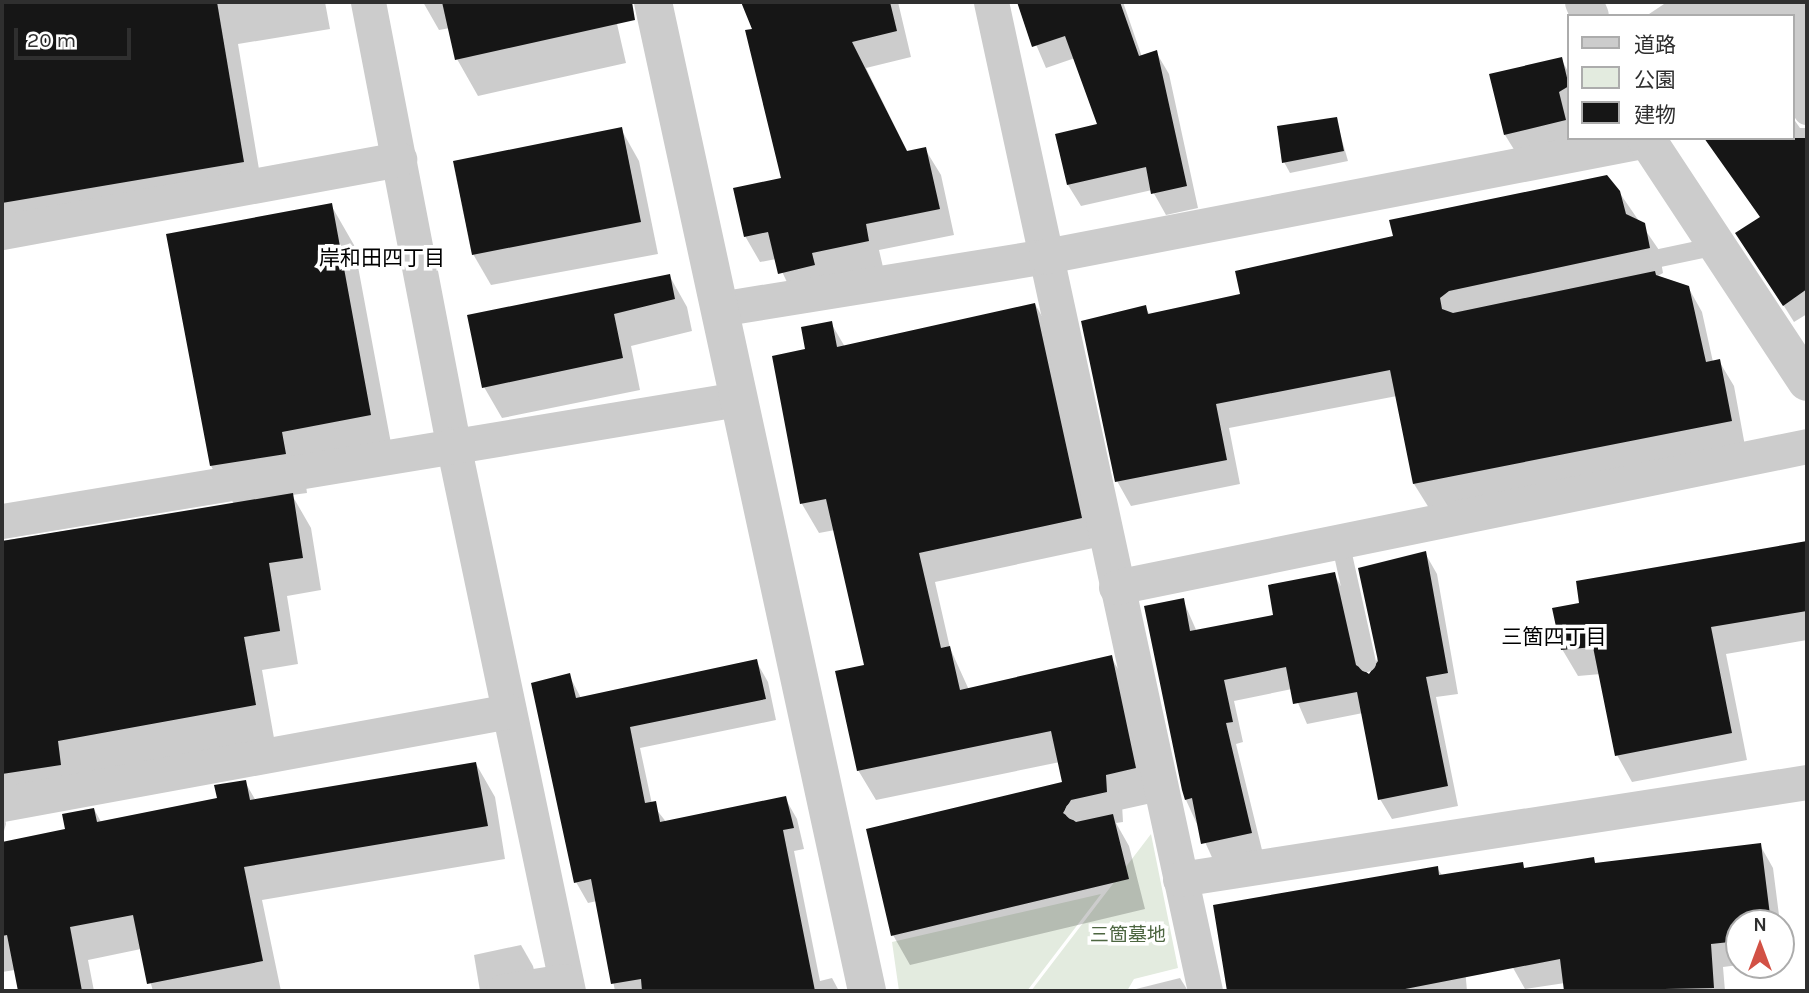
<!DOCTYPE html>
<html>
<head>
<meta charset="utf-8">
<style>
	body { margin:0 }
	#map { position:relative; width:1809px; height:993px; overflow:hidden; background:#fff; font-family:Karla,"Noto Sans JP",sans-serif }
	div>[style] { position:absolute }
	[style*='--x'] { left:calc(var(--x)*1px); top:calc(var(--y)*1px); width:calc(var(--w)*1px); rotate:calc(var(--a)*1deg) }
	.green>* { inset:0; background:#e3ebdf }
	.shadow>* { inset:0; background:#0003 }
	.building>* { inset:0; background:#161616 }
	.service>* { height:18px; margin:-9px; padding:0 9px; transform-origin:9px; border-radius:9px; background:#ccc }
	.pedestrian>* { height:26px; margin:-13px; padding:0 13px; transform-origin:13px; border-radius:13px; background:#ccc }
	.minor>* { height:35px; margin:-17.5px; padding:0 17.5px; transform-origin:17.5px; border-radius:17.5px; background:#ccc }
	.tertiary>* { height:38px; margin:-19px; padding:0 19px; transform-origin:19px; border-radius:19px; background:#ccc }
	span { translate:-50% -50%; white-space:nowrap; text-align:center; line-height:1.15; -webkit-text-stroke:7px #fff; paint-order:stroke }
	.park-label { font-size:19px; color:#4d6641 }
	.neighbourhood-label { font-size:21px; color:#000 }
	.frame { position:absolute; inset:0; border:4px solid #2f2f2f; pointer-events:none }
	.legend { position:absolute; left:1567px; top:14px; width:228px; height:126px; box-sizing:border-box; background:#fff; border:2px solid #acacac; margin:0; padding:9px 12px; list-style:none; font-size:21px; color:#2f2f2f }
	.legend li { display:flex; align-items:center; gap:14px; height:35px }
	.legend b { width:35px; border:2px solid #acacac }
	.north { position:absolute; left:1725px; top:909px; width:70px; height:70px; box-sizing:border-box; background:#fff; border:2px solid #acacac; border-radius:50%; rotate:0deg; font-size:19px; font-weight:700; line-height:28px; text-align:center; color:#2f2f2f }
	.north::after { content:''; display:block; margin:auto; width:24px; height:32px; background:#d25145; clip-path:polygon(50% 0,100% 100%,50% 72%,0 100%) }
	.scale { position:absolute; left:14px; top:28px; width:117px; height:32px; box-sizing:border-box; border:4px solid #2f2f2f; border-top:0; padding-left:9px; font-size:21px; line-height:24px; white-space:nowrap; color:#2f2f2f; -webkit-text-stroke:5px #fff; paint-order:stroke }
</style>
</head>
<body>
<div id="map">
	<div class="green">
		<i style="clip-path:polygon(1151px 834px,1178px 968px,1134px 979px,1127px 991px,1031px 991px)"></i>
		<i style="clip-path:polygon(1101px 894px,1027px 991px,899px 991px,892px 942px)"></i>
	</div>
	<div class="shadow">
		<i style="clip-path:polygon(2px 2px,325px 2px,330px 29px,238px 44px,264px 199px,2px 243px)"></i>
		<i style="clip-path:polygon(423px 2px,612px 2px,626px 63px,478px 96px,457px 59px,450px 28px,439px 30px)"></i>
		<i style="clip-path:polygon(743px 2px,898px 2px,911px 57px,866px 68px,908px 153px,925px 149px,941px 175px,954px 235px,879px 250px,883px 267px,795px 299px,776px 259px,760px 262px,745px 236px,783px 179px,755px 30px)"></i>
		<i style="clip-path:polygon(1018px 2px,1123px 2px,1142px 57px,1156px 52px,1169px 74px,1198px 208px,1166px 215px,1152px 190px,1081px 206px,1068px 185px,1099px 126px,1075px 58px,1046px 68px)"></i>
		<i style="clip-path:polygon(1667px 2px,1807px 2px,1807px 102px,1793px 110px,1793px 16px,1646px 16px)"></i>
		<i style="clip-path:polygon(1561px 59px,1569px 73px,1569px 138px,1518px 156px,1505px 135px)"></i>
		<i style="clip-path:polygon(1793px 118px,1800px 128px,1807px 128px,1807px 226px,1780px 246px,1770px 228px,1793px 138px)"></i>
		<i style="clip-path:polygon(1336px 119px,1348px 161px,1290px 173px,1284px 162px)"></i>
		<i style="clip-path:polygon(621px 129px,639px 161px,658px 254px,491px 285px,473px 254px)"></i>
		<i style="clip-path:polygon(1619px 192px,1659px 250px,1663px 273px,1656px 277px,1688px 287px,1702px 312px,1713px 362px,1719px 361px,1734px 386px,1745px 446px,1429px 508px,1414px 484px,1397px 396px,1229px 428px,1240px 484px,1131px 506px,1117px 481px,1145px 307px,1150px 315px,1242px 295px)"></i>
		<i style="clip-path:polygon(331px 205px,354px 245px,393px 454px,304px 471px,307px 493px,292px 495px,311px 528px,321px 590px,287px 596px,298px 664px,262px 670px,274px 738px,3px 809px,6px 824px,2px 838px,2px 541px,234px 504px,211px 466px)"></i>
		<i style="clip-path:polygon(1807px 246px,1807px 314px,1794px 322px,1762px 271px)"></i>
		<i style="clip-path:polygon(669px 275px,687px 307px,692px 331px,631px 346px,640px 390px,502px 418px,484px 387px)"></i>
		<i style="clip-path:polygon(1035px 304px,1052px 334px,1098px 547px,935px 582px,950px 648px,969px 690px,1111px 657px,1128px 686px,1152px 798px,1122px 804px,1123px 822px,1116px 823px,1129px 846px,1145px 909px,910px 965px,893px 935px,1064px 783px,1060px 762px,876px 800px,858px 770px,866px 666px,835px 530px,819px 533px,802px 504px,774px 357px,807px 351px,831px 323px,845px 347px)"></i>
		<i style="clip-path:polygon(1807px 543px,1807px 640px,1726px 654px,1747px 760px,1632px 782px,1617px 755px,1601px 674px,1578px 676px,1562px 649px,1581px 605px,1578px 582px)"></i>
		<i style="clip-path:polygon(1425px 553px,1437px 574px,1458px 694px,1436px 697px,1458px 806px,1392px 819px,1380px 799px,1363px 713px,1307px 724px,1292px 689px,1234px 701px,1243px 742px,1236px 744px,1263px 854px,1215px 864px,1186px 800px,1183px 600px,1197px 632px,1275px 617px,1334px 574px,1346px 595px,1364px 673px,1369px 677px)"></i>
		<i style="clip-path:polygon(756px 661px,768px 682px,776px 720px,640px 748px,652px 804px,667px 823px,785px 798px,797px 819px,804px 849px,794px 851px,820px 981px,832px 978px,839px 991px,615px 991px,597px 901px,588px 903px,576px 882px,569px 675px,581px 698px)"></i>
		<i style="clip-path:polygon(476px 764px,495px 797px,505px 859px,262px 900px,281px 991px,153px 991px,141px 949px,88px 960px,94px 991px,19px 991px,15px 970px,2px 972px,2px 838px,5px 843px,67px 830px,94px 809px,101px 822px,219px 800px,245px 782px,256px 801px)"></i>
		<i style="clip-path:polygon(1760px 845px,1773px 868px,1780px 923px,1739px 923px,1739px 965px,1723px 967px,1725px 991px,1566px 991px,1565px 983px,1525px 989px,1512px 966px,1593px 859px,1596px 865px)"></i>
		<i style="clip-path:polygon(1437px 868px,1459px 899px,1467px 991px,1225px 991px)"></i>
		<i style="clip-path:polygon(1781px 929px,1785px 959px,1781px 960px)"></i>
		<i style="clip-path:polygon(521px 945px,533px 966px,538px 987px,480px 991px,474px 955px)"></i>
		<i style="clip-path:polygon(1180px 978px,1188px 991px,1134px 991px,1136px 989px)"></i>
	</div>
	<div class="building">
		<i style="clip-path:polygon(2px 2px,217px 2px,244px 162px,2px 203px)"></i>
		<i style="clip-path:polygon(442px 2px,632px 2px,635px 20px,455px 60px)"></i>
		<i style="clip-path:polygon(741px 2px,890px 2px,897px 31px,852px 42px,907px 151px,926px 147px,940px 209px,866px 224px,869px 241px,812px 253px,815px 265px,778px 274px,768px 232px,744px 237px,733px 188px,781px 178px,745px 30px,752px 29px)"></i>
		<i style="clip-path:polygon(1017px 2px,1120px 2px,1139px 56px,1157px 50px,1187px 186px,1151px 194px,1146px 167px,1067px 185px,1055px 134px,1097px 124px,1065px 36px,1032px 47px)"></i>
		<i style="clip-path:polygon(1562px 57px,1569px 86px,1559px 92px,1566px 120px,1504px 135px,1489px 74px)"></i>
		<i style="clip-path:polygon(1337px 117px,1344px 151px,1282px 163px,1277px 126px)"></i>
		<i style="clip-path:polygon(622px 127px,641px 222px,472px 255px,453px 161px)"></i>
		<i style="clip-path:polygon(1704px 138px,1807px 138px,1807px 289px,1783px 306px,1735px 233px,1760px 217px)"></i>
		<i style="clip-path:polygon(1607px 175px,1620px 191px,1626px 214px,1645px 223px,1650px 248px,1449px 291px,1440px 298px,1442px 309px,1453px 313px,1655px 271px,1656px 275px,1689px 286px,1706px 362px,1720px 359px,1732px 421px,1413px 484px,1390px 370px,1216px 404px,1227px 460px,1115px 482px,1081px 321px,1146px 305px,1148px 314px,1240px 294px,1235px 271px,1393px 236px,1389px 220px)"></i>
		<i style="clip-path:polygon(332px 203px,371px 415px,282px 432px,286px 454px,210px 466px,166px 234px)"></i>
		<i style="clip-path:polygon(670px 274px,675px 299px,614px 314px,623px 358px,482px 388px,467px 315px)"></i>
		<i style="clip-path:polygon(1035px 303px,1082px 518px,919px 553px,941px 648px,950px 646px,960px 690px,1112px 655px,1136px 768px,1106px 775px,1107px 792px,1071px 800px,1063px 813px,1076px 822px,1113px 814px,1129px 879px,891px 936px,866px 829px,1062px 782px,1051px 731px,857px 771px,835px 671px,864px 665px,826px 499px,800px 504px,772px 356px,805px 349px,801px 327px,832px 321px,837px 347px)"></i>
		<i style="clip-path:polygon(293px 493px,303px 558px,269px 563px,280px 631px,244px 637px,256px 705px,58px 741px,61px 765px,2px 774px,2px 541px)"></i>
		<i style="clip-path:polygon(1807px 541px,1807px 611px,1711px 627px,1732px 733px,1615px 756px,1593px 647px,1561px 650px,1552px 608px,1579px 603px,1576px 581px)"></i>
		<i style="clip-path:polygon(1426px 551px,1448px 673px,1426px 677px,1448px 786px,1378px 800px,1357px 692px,1293px 704px,1286px 667px,1224px 680px,1233px 722px,1226px 723px,1252px 833px,1201px 844px,1192px 798px,1185px 800px,1182px 790px,1144px 606px,1184px 598px,1190px 631px,1273px 615px,1268px 585px,1335px 572px,1356px 665px,1369px 674px,1378px 661px,1358px 568px)"></i>
		<i style="clip-path:polygon(757px 659px,766px 699px,630px 727px,645px 803px,656px 801px,660px 822px,786px 796px,794px 828px,783px 830px,815px 991px,642px 991px,641px 979px,611px 984px,591px 879px,574px 883px,531px 683px,570px 673px,576px 698px)"></i>
		<i style="clip-path:polygon(476px 762px,488px 826px,244px 867px,263px 961px,147px 984px,133px 915px,70px 927px,82px 991px,18px 991px,7px 935px,2px 936px,2px 842px,65px 829px,62px 814px,94px 808px,97px 822px,217px 798px,214px 785px,246px 780px,250px 800px)"></i>
		<i style="clip-path:polygon(1761px 843px,1771px 923px,1739px 923px,1739px 941px,1711px 944px,1714px 988px,1564px 991px,1560px 959px,1395px 991px,1227px 991px,1213px 905px,1438px 866px,1439px 875px,1523px 862px,1524px 868px,1594px 857px,1595px 863px)"></i>
	</div>
	<div class="service">
		<i style="--x:1451;--y:302;--w:272;--a:-11.9"></i>
		<i style="--x:1340;--y:541;--w:125;--a:77.5"></i>
		<i style="--x:1074;--y:811;--w:88;--a:-12.5"></i>
	</div>
	<div class="pedestrian">
		<i style="--x:1738;--y:2;--w:17;--a:57"></i>
		<i style="--x:1793;--y:90;--w:26;--a:58"></i>
	</div>
	<div class="minor">
		<i style="--x:368;--y:2;--w:450;--a:79.1"></i>
		<i style="--x:453;--y:444;--w:559;--a:78.13"></i>
		<i style="--x:991;--y:2;--w:1012;--a:77.79"></i>
		<i style="--x:2;--y:232;--w:404;--a:-10.4"></i>
		<i style="--x:719;--y:309;--w:331;--a:-9.2"></i>
		<i style="--x:1046;--y:256;--w:612;--a:-10.92"></i>
		<i style="--x:2;--y:521;--w:746;--a:-9.41"></i>
		<i style="--x:1116;--y:587;--w:705;--a:-11.53"></i>
		<i style="--x:2;--y:804;--w:515;--a:-10.39"></i>
		<i style="--x:1180;--y:879;--w:634;--a:-8.79"></i>
		<i style="--x:503;--y:991;--w:63;--a:-9.2"></i>
	</div>
	<div class="tertiary">
		<i style="--x:653;--y:2;--w:1012;--a:77.79"></i>
		<i style="--x:1584;--y:2;--w:15;--a:67"></i>
		<i style="--x:1646;--y:138;--w:292;--a:56.6"></i>
	</div>
	<div class="park-label">
		<span style="left:1128px;top:936px">三箇墓地</span>
	</div>
	<div class="neighbourhood-label">
		<span style="left:382px;top:258px">岸和田四丁目</span>
		<span style="left:1554px;top:637px">三箇四丁目</span>
	</div>
	<div class="frame"></div>
	<ul class="legend">
	<li><b style="height:9px;background:#ccc"></b>道路</li>
	<li><b style="height:19px;background:#e3ebdf"></b>公園</li>
	<li><b style="height:19px;background:#161616"></b>建物</li>
	</ul>
	<div class="north">N</div>
	<div class="scale">20 m</div>
</div>
</body>
</html>
